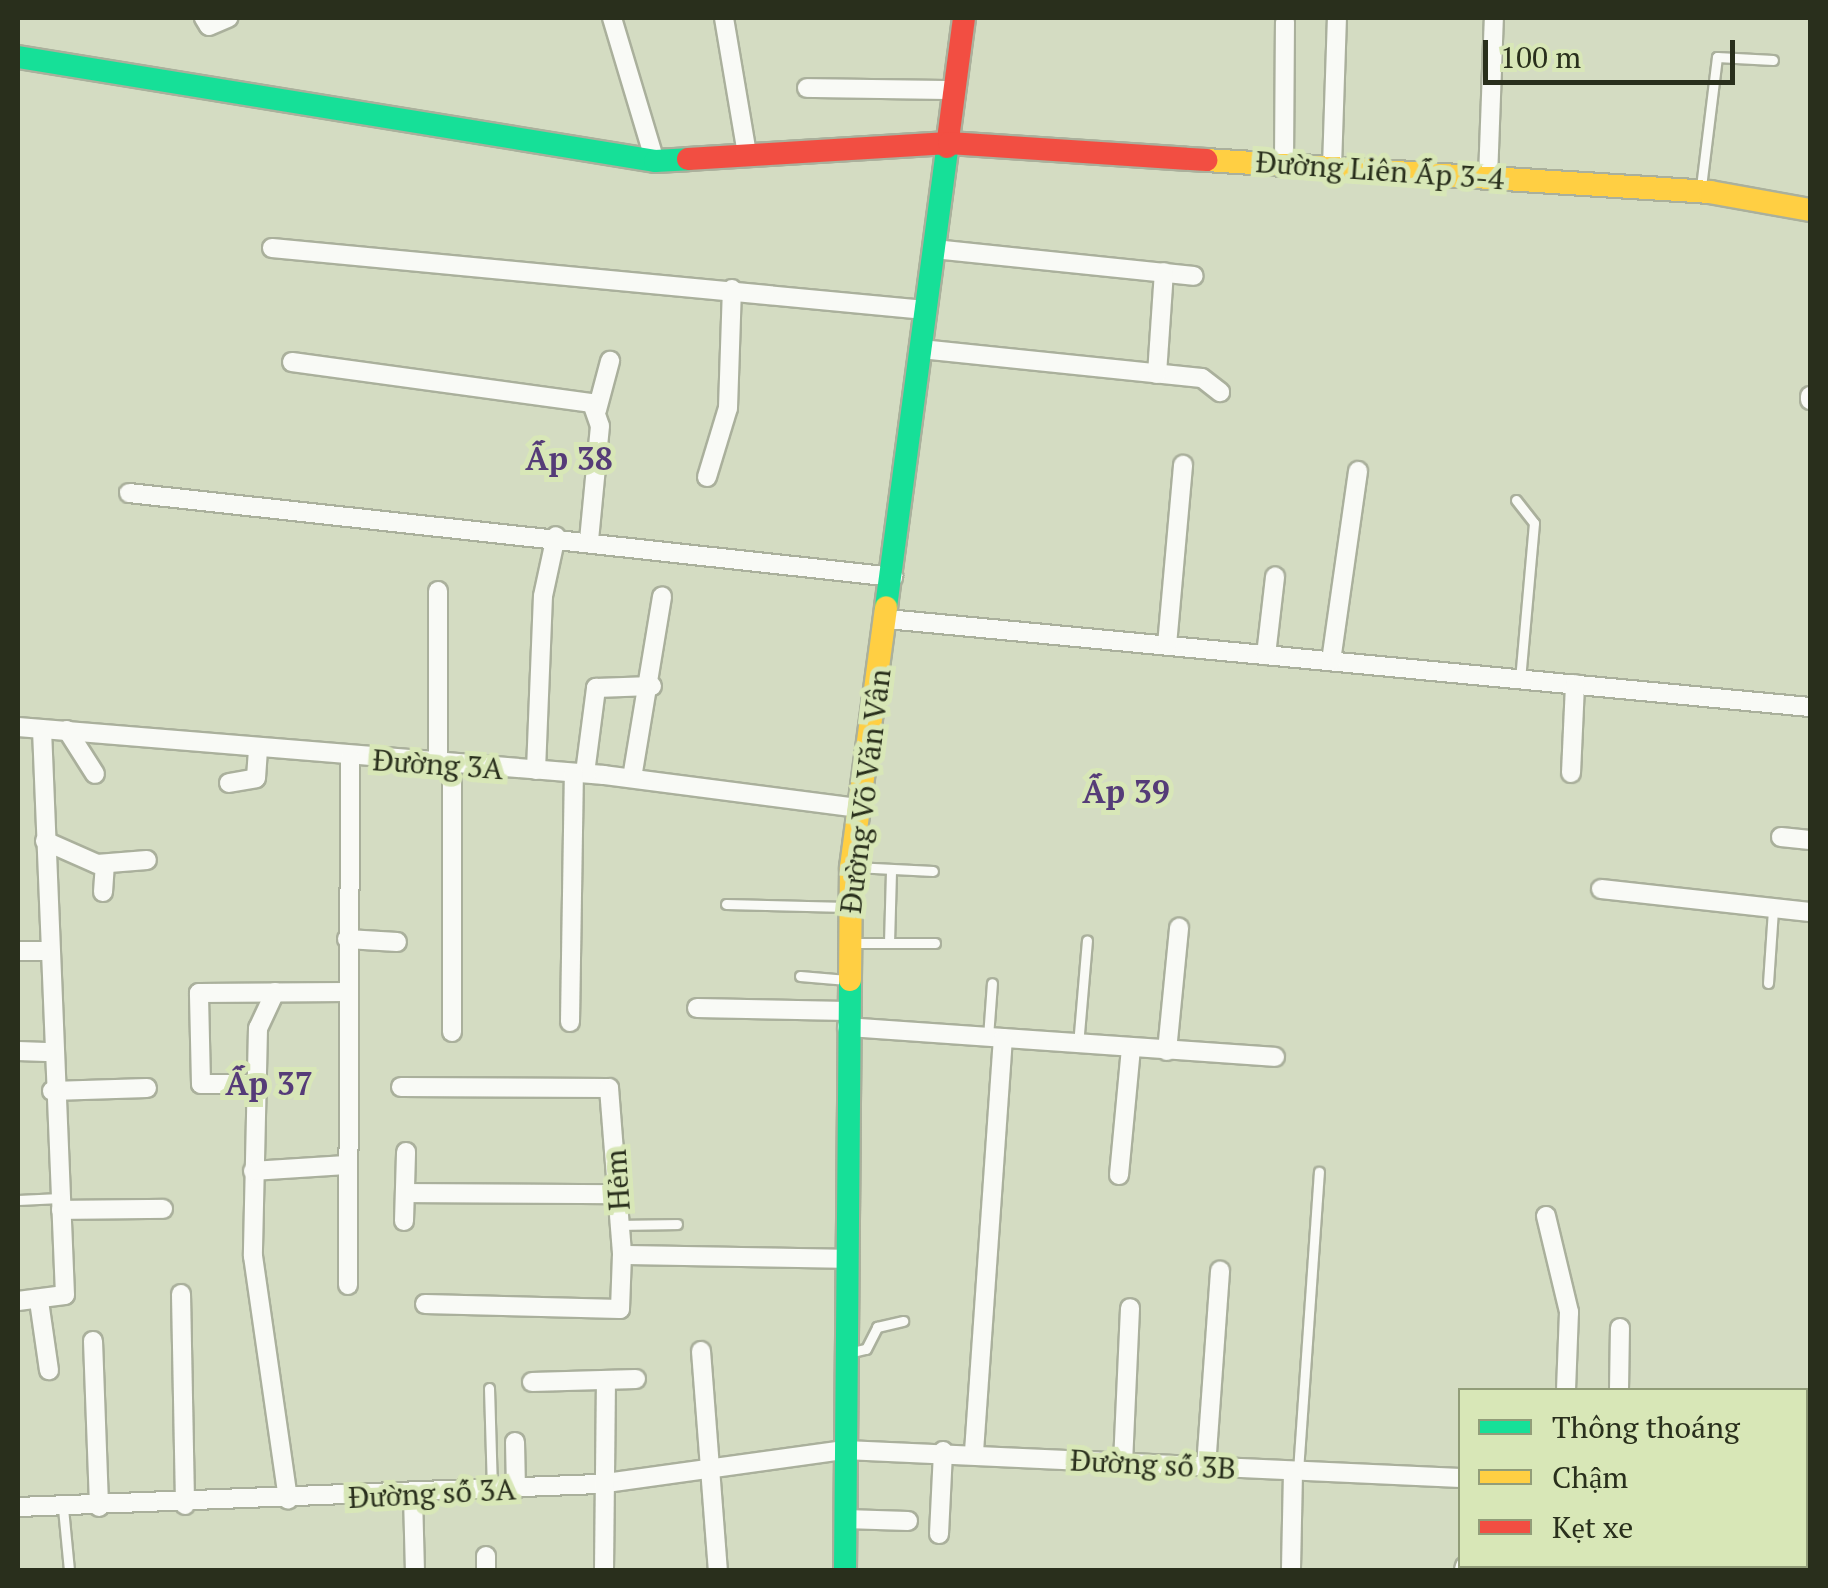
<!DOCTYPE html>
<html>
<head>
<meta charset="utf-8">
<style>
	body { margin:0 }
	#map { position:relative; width:1828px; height:1588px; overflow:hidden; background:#d4dcc2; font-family:"PT Serif",serif }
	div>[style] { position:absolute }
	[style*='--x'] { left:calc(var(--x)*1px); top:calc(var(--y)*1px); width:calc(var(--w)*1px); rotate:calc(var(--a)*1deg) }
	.roads { filter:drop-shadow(2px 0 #aab09c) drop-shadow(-2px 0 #aab09c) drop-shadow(0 2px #aab09c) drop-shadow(0 -2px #aab09c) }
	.lane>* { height:9px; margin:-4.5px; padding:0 4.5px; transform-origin:4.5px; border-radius:4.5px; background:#f9faf6 }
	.street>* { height:18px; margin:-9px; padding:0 9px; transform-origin:9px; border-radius:9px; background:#f9faf6 }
	.fast>* { height:22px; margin:-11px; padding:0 11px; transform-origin:11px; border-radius:11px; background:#16e098 }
	.slow>* { height:22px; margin:-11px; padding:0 11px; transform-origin:11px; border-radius:11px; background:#ffcf43 }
	.jam>* { height:22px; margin:-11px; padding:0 11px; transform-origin:11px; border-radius:11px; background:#f24e42 }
	span { translate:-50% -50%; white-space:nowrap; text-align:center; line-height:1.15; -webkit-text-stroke:10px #d8e7b7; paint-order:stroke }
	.street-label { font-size:30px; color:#292f1c }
	.neighbourhood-label { font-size:32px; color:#553c78; font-weight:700 }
	.frame { position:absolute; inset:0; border:20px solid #292f1c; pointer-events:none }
	.legend { position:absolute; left:1458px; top:1388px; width:350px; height:180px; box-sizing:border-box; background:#d8e7b7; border:2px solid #929d79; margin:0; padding:12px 18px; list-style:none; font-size:30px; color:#292f1c }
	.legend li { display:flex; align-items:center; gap:20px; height:50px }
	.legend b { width:50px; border:2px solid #929d79 }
	.scale { position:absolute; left:1483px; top:40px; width:252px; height:45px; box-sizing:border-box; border:5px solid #292f1c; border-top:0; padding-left:12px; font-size:30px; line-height:35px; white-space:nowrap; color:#292f1c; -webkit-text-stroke:8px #d8e7b7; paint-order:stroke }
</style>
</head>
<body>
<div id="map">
	<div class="roads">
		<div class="lane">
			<i style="--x:1701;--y:187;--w:131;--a:-83"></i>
			<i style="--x:1717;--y:57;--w:56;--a:3.1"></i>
			<i style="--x:1516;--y:500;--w:29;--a:52"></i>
			<i style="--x:1534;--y:523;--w:157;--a:95.1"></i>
			<i style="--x:854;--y:867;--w:79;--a:2.9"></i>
			<i style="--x:726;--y:904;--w:121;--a:1.4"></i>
			<i style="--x:851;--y:943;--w:84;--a:0"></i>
			<i style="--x:889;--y:943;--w:73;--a:-88.4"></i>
			<i style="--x:800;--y:976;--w:47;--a:4.9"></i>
			<i style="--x:1768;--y:983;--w:74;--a:-86.1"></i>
			<i style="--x:988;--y:1037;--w:54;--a:-85.8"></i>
			<i style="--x:1078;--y:1045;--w:105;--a:-85.1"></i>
			<i style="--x:18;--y:1200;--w:42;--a:-2.7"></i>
			<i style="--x:620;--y:1225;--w:57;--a:-1"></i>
			<i style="--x:848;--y:1353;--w:18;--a:-13"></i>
			<i style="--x:866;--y:1349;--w:25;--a:-63"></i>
			<i style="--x:877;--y:1327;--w:27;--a:-13"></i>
			<i style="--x:489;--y:1388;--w:100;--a:88.3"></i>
			<i style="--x:1298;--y:1471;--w:300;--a:-86"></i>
			<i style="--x:63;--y:1508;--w:62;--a:84.5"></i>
			<i style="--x:1515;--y:1570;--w:4;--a:-76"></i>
		</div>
		<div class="street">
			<i style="--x:204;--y:18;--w:9;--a:58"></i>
			<i style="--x:209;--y:26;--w:21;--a:-23"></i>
			<i style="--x:612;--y:18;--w:149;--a:73.3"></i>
			<i style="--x:724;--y:18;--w:138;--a:80.4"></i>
			<i style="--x:807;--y:88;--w:148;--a:0.8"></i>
			<i style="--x:1284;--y:162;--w:140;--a:-89.6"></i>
			<i style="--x:1332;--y:167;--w:149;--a:-88.1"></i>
			<i style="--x:1488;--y:178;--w:160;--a:-87.9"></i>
			<i style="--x:272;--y:248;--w:656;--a:5.42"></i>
			<i style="--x:934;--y:249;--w:261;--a:5.9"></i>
			<i style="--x:921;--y:349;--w:282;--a:5.9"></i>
			<i style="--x:1202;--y:378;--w:23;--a:38"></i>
			<i style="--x:292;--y:362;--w:303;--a:7.8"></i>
			<i style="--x:592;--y:403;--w:24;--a:71"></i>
			<i style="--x:600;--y:426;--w:115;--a:95.5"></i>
			<i style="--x:1157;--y:374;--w:102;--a:-86.1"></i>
			<i style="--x:1810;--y:400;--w:4;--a:-90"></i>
			<i style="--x:597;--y:410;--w:51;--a:-75.1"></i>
			<i style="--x:707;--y:477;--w:72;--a:-73.1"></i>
			<i style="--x:728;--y:408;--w:119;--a:-88.1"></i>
			<i style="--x:129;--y:493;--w:769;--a:6.27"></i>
			<i style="--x:438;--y:591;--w:175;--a:90"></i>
			<i style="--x:887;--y:619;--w:927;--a:5.45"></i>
			<i style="--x:1167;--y:645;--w:181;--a:-84.9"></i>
			<i style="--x:1266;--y:655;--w:79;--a:-83.4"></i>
			<i style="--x:1331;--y:661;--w:192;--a:-81.9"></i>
			<i style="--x:18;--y:727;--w:588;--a:4.68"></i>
			<i style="--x:604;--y:775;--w:256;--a:7.4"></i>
			<i style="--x:67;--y:730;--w:52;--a:57.5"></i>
			<i style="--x:452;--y:767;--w:265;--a:90"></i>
			<i style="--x:536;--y:770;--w:174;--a:-87.7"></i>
			<i style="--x:543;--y:596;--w:61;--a:-77.8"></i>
			<i style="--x:585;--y:773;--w:86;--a:-82.6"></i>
			<i style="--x:596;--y:688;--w:56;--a:-2"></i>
			<i style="--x:1571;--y:773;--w:89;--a:-87.4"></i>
			<i style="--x:632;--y:778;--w:184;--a:-80.6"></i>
			<i style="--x:229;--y:783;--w:27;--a:-10"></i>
			<i style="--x:256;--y:778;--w:29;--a:-86"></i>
			<i style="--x:1781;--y:837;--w:29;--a:6"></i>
			<i style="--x:45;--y:841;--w:57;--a:23.9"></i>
			<i style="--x:97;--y:864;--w:50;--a:-4.6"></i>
			<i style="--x:1601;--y:889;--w:210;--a:6.3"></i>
			<i style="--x:103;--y:892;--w:28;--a:-86"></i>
			<i style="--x:347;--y:939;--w:50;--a:3.4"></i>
			<i style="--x:18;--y:951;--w:31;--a:0"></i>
			<i style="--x:275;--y:992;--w:40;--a:115"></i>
			<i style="--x:258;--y:1028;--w:228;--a:91.3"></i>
			<i style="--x:253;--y:1256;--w:246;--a:81.8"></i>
			<i style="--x:697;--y:1008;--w:150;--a:1.1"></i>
			<i style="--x:570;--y:1022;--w:249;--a:-89.1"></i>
			<i style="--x:847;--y:1027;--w:429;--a:4"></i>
			<i style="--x:18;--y:1051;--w:35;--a:2"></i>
			<i style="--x:1167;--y:1051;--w:124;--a:-84.4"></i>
			<i style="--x:256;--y:1084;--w:55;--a:180"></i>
			<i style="--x:201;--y:1084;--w:91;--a:-91.3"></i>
			<i style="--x:199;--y:993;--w:147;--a:-0.4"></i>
			<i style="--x:401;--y:1087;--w:208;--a:0.3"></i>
			<i style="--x:609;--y:1088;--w:168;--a:85.5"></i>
			<i style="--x:622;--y:1255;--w:224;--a:1"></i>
			<i style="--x:52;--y:1091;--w:95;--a:-1.8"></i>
			<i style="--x:253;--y:1171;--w:92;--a:-3.7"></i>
			<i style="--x:1119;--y:1175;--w:128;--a:-84.6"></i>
			<i style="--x:407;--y:1193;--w:209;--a:0.3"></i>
			<i style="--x:61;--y:1210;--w:102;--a:-0.6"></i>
			<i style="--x:1546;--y:1216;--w:99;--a:76.5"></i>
			<i style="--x:1569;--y:1312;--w:78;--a:92.2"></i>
			<i style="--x:404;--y:1221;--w:69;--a:-88.3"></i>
			<i style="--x:348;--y:1285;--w:527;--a:-89.78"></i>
			<i style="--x:181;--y:1294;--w:211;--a:88.9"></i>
			<i style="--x:18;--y:1301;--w:47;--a:-7.3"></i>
			<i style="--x:65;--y:1295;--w:566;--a:-92.33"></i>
			<i style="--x:39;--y:1301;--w:70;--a:81.8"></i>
			<i style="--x:425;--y:1304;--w:195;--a:1.5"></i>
			<i style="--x:620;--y:1309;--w:54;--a:-87.9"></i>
			<i style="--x:93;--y:1341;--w:166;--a:87.9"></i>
			<i style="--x:701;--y:1351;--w:220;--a:85.6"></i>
			<i style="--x:532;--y:1382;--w:104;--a:-1.7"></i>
			<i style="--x:1619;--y:1390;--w:62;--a:-89.1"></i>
			<i style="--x:515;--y:1442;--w:47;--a:88.8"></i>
			<i style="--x:974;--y:1452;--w:415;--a:-86"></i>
			<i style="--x:1123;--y:1463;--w:155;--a:-87.4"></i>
			<i style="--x:1206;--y:1467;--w:197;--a:-85.9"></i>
			<i style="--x:413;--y:1496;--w:74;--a:88.5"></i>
			<i style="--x:18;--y:1507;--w:581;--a:-2.27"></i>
			<i style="--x:599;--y:1484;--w:248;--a:-7.9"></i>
			<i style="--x:845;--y:1450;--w:616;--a:2.61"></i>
			<i style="--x:845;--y:1519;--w:63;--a:1.8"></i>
			<i style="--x:939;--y:1534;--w:83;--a:-87.2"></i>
			<i style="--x:486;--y:1556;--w:14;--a:90"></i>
			<i style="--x:1291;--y:1568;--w:97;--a:-88.8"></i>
			<i style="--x:604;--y:1570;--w:190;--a:-89.4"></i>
			<i style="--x:1464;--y:1570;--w:4;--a:-76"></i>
		</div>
		<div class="fast">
			<i style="--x:18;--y:57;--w:645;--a:9.27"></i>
			<i style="--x:655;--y:161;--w:33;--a:-3"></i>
			<i style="--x:886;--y:607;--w:464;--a:-82.4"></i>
			<i style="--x:845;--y:1570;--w:590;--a:-89.51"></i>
		</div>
		<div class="slow">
			<i style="--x:1206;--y:160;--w:505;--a:3.63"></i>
			<i style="--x:1710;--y:192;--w:102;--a:10.2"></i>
			<i style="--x:850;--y:980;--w:113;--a:-89.5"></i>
			<i style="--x:851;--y:867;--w:262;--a:-82.3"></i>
			<i style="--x:1806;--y:1495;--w:4;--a:0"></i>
		</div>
		<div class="jam">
			<i style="--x:947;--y:147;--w:130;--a:-82.5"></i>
			<i style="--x:688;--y:159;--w:261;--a:-3.5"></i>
			<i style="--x:949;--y:143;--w:258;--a:3.8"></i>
		</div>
	</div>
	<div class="street-label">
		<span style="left:1380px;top:170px;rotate:4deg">Đường Liên Ấp 3-4</span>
		<span style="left:438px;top:764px;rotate:4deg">Đường 3A</span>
		<span style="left:865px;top:791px;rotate:-83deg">Đường Võ Văn Vân</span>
		<span style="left:617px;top:1180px;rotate:-94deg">Hẻm</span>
		<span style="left:1153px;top:1464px;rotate:3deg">Đường số 3B</span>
		<span style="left:432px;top:1493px;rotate:-3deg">Đường số 3A</span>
	</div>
	<div class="neighbourhood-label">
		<span style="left:569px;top:458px">Ấp 38</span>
		<span style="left:1126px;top:791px">Ấp 39</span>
		<span style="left:269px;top:1083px">Ấp 37</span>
	</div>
	<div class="frame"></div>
	<ul class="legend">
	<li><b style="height:12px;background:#16e098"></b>Thông thoáng</li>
	<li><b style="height:12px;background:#ffcf43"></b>Chậm</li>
	<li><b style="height:12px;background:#f24e42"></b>Kẹt xe</li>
	</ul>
	<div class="scale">100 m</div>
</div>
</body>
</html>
